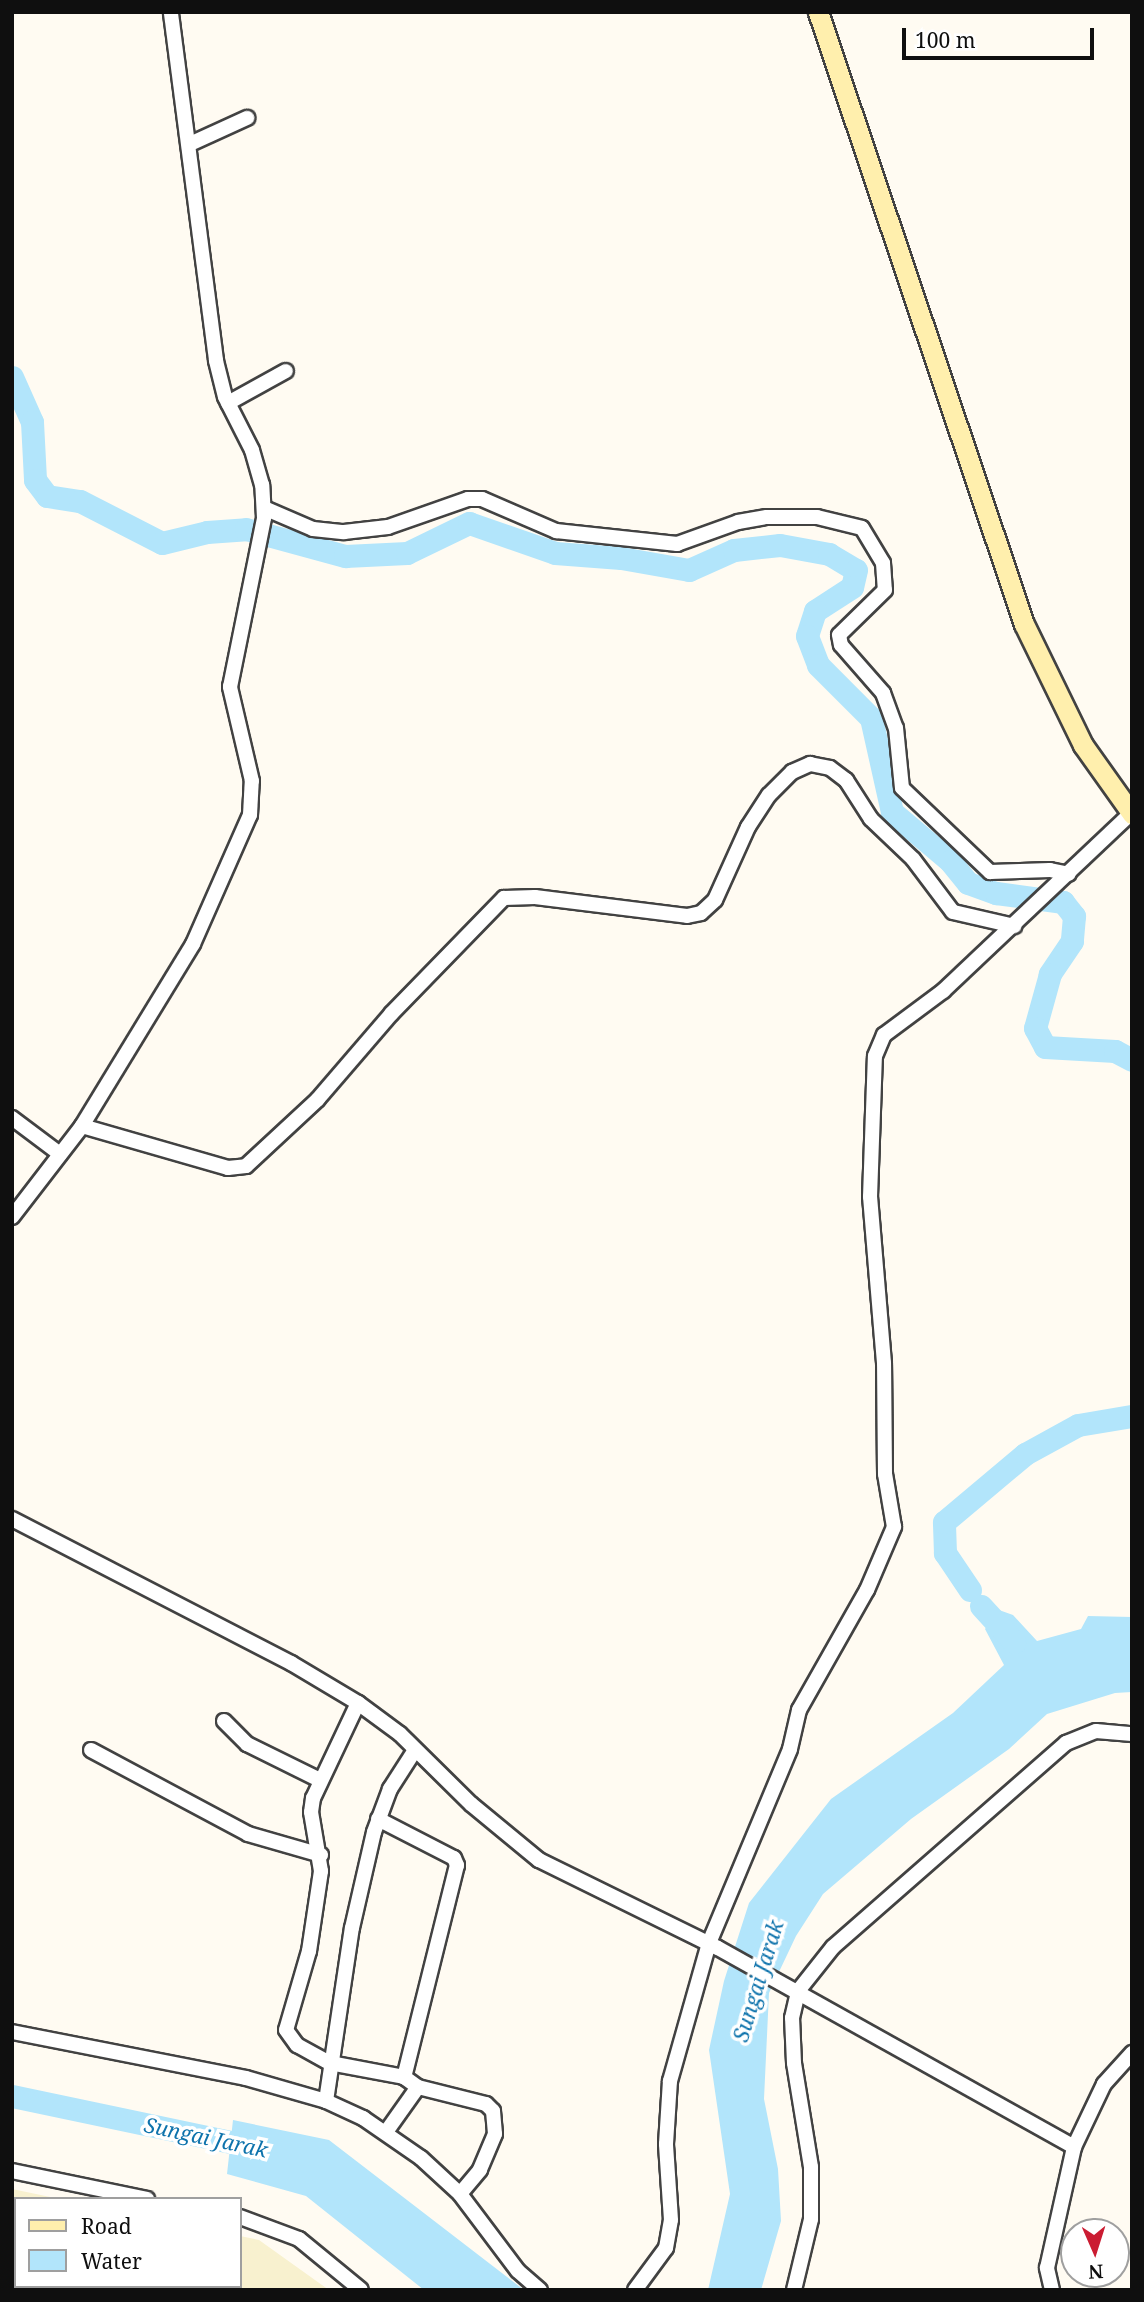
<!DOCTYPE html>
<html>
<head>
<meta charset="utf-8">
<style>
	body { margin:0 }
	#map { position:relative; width:1144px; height:2302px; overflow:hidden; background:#fffbf2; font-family:"Noto Serif",serif }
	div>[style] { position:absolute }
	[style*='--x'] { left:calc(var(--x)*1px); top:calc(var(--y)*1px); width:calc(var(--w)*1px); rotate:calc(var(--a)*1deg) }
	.farmland>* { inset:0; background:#f8f1cf }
	.water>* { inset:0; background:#b2e5fb }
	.river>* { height:23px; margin:-11.5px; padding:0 11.5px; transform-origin:11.5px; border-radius:11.5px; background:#b2e5fb }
	.roads { filter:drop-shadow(2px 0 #424242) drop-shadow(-2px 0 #424242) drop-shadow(0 2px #424242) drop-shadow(0 -2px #424242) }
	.street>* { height:14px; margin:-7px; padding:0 7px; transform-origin:7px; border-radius:7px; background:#fff }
	.secondary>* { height:19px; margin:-9.5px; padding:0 9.5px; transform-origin:9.5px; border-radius:9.5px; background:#ffefad }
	span { translate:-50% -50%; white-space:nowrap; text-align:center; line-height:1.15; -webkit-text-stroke:7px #fff; paint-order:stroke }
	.water-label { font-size:21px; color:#0e73ac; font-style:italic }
	.frame { position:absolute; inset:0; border:14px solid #0f0f0f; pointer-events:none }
	.legend { position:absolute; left:14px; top:2197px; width:228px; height:91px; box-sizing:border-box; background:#fff; border:2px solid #9f9f9f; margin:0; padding:9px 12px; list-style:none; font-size:21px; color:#0f0f0f }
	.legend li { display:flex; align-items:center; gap:14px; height:35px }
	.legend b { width:35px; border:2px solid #9f9f9f }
	.north { position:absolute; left:1060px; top:2218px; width:70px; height:70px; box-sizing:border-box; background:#fff; border:2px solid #9f9f9f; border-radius:50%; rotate:177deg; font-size:19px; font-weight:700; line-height:28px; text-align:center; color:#0f0f0f }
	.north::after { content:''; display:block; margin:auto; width:24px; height:32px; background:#cb1c32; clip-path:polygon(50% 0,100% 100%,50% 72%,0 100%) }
	.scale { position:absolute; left:902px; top:28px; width:192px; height:32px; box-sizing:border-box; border:4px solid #0f0f0f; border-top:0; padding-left:9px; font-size:21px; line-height:24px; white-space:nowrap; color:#0f0f0f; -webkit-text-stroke:5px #fff; paint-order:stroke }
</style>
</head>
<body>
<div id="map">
	<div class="farmland">
		<i style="clip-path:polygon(12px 2189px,60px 2199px,16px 2199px,16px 2286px,240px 2286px,240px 2236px,259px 2240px,329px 2290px,12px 2290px)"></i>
	</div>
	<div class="water">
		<i style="clip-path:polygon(999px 1610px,1013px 1615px,1037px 1641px,1081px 1629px,1088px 1616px,1132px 1617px,1132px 1692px,1115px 1693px,1047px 1714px,1009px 1749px,911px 1819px,823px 1894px,796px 1936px,769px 1993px,764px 2099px,778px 2169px,781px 2221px,761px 2290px,708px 2290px,730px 2194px,709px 2050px,724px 1981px,749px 1903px,831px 1799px,953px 1713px,1004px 1665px,985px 1629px)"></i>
		<i style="clip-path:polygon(233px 2120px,329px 2140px,524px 2290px,424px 2290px,306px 2196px,227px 2174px)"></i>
	</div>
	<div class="river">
		<i style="--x:12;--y:377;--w:49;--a:66"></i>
		<i style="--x:32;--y:422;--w:58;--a:87"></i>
		<i style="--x:35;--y:480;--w:20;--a:53"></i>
		<i style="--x:47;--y:496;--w:33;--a:9"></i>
		<i style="--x:80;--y:501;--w:92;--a:27.1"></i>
		<i style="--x:162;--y:543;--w:46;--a:-13.7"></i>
		<i style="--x:207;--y:532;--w:39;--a:-4"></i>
		<i style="--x:246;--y:529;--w:103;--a:15.3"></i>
		<i style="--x:345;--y:556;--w:62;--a:-2.8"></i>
		<i style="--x:407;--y:553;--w:69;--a:-25.8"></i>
		<i style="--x:469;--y:523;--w:91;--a:19.2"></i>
		<i style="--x:555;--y:553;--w:66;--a:4.3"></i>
		<i style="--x:621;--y:558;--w:69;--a:10"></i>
		<i style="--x:689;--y:570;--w:49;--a:-24"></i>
		<i style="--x:734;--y:550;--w:46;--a:-6.2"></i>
		<i style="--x:780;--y:545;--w:50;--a:10.4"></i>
		<i style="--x:829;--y:554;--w:31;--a:31"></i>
		<i style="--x:856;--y:570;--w:17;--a:103"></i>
		<i style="--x:852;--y:587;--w:44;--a:147"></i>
		<i style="--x:815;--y:611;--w:26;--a:108"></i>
		<i style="--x:807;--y:636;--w:31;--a:69"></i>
		<i style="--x:818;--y:665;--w:75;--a:45"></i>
		<i style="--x:871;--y:718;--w:96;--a:77.4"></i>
		<i style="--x:892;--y:812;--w:76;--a:40.2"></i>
		<i style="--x:950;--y:861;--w:28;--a:51"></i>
		<i style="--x:968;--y:883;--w:30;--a:20"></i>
		<i style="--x:996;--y:893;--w:68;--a:7.7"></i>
		<i style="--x:1063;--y:902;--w:18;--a:52"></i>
		<i style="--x:1074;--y:916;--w:25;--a:95"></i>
		<i style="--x:1072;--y:941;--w:40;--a:124"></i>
		<i style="--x:1050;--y:974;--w:56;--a:105.5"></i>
		<i style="--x:1035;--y:1028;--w:21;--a:62"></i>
		<i style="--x:1045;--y:1047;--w:70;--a:3.3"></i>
		<i style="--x:1115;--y:1051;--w:19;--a:28"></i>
		<i style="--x:970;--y:1590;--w:45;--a:-124"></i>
		<i style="--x:945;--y:1553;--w:31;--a:-92"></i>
		<i style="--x:944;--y:1522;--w:106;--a:-40"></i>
		<i style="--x:1025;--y:1454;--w:60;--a:-28.7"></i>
		<i style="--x:1078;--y:1425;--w:55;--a:-9.5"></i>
		<i style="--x:981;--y:1606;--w:49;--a:47.5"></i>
		<i style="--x:12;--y:2096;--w:252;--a:11.9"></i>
	</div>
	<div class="roads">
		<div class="street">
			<i style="--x:190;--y:144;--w:63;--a:-24.5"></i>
			<i style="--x:228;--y:403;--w:66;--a:-28.9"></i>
			<i style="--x:264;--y:508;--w:53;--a:23.2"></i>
			<i style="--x:313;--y:529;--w:31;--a:6"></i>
			<i style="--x:344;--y:532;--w:44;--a:-6.5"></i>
			<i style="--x:388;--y:527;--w:85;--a:-19.3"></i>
			<i style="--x:468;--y:499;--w:14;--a:0"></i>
			<i style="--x:482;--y:499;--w:81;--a:23.4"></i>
			<i style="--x:556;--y:531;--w:122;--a:6.1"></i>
			<i style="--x:677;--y:544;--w:65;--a:-19.8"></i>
			<i style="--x:738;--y:522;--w:29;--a:-10"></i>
			<i style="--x:767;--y:517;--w:50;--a:0"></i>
			<i style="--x:817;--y:517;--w:46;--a:13.7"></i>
			<i style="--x:862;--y:528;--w:41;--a:59"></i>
			<i style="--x:883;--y:563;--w:27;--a:86"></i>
			<i style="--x:885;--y:590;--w:64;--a:135.6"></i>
			<i style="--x:839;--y:635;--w:10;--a:79"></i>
			<i style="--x:841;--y:645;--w:64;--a:48.8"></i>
			<i style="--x:883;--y:693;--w:37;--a:70"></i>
			<i style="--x:896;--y:728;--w:60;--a:84.3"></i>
			<i style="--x:902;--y:788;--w:122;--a:43.7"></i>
			<i style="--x:990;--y:872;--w:60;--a:-1.9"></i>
			<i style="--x:1050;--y:870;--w:19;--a:12"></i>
			<i style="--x:12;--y:1118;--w:60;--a:36.9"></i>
			<i style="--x:82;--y:1126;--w:152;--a:16"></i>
			<i style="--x:228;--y:1168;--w:18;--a:-6"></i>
			<i style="--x:246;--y:1166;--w:98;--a:-42.9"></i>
			<i style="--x:318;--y:1099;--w:112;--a:-49.3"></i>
			<i style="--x:391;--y:1014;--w:162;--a:-45.8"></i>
			<i style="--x:504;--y:898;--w:31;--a:-2"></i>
			<i style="--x:535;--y:897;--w:153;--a:7.1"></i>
			<i style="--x:687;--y:916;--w:14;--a:-12"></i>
			<i style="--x:701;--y:913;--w:19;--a:-43"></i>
			<i style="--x:715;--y:900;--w:80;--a:-65.7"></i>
			<i style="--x:748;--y:827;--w:38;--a:-57"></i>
			<i style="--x:769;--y:795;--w:33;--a:-45"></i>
			<i style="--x:792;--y:772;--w:20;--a:-24"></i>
			<i style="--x:810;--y:764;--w:20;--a:11"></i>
			<i style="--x:830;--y:768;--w:20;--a:37"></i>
			<i style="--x:846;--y:780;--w:46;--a:57.3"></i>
			<i style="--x:871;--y:819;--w:58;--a:43.6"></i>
			<i style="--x:913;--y:859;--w:66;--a:53"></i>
			<i style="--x:953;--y:912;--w:63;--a:12.9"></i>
			<i style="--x:12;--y:1217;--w:115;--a:-52.4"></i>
			<i style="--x:82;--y:1126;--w:213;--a:-58.6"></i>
			<i style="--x:193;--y:944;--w:141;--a:-66.2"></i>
			<i style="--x:250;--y:815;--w:34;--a:-87"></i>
			<i style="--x:252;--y:781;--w:97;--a:-103.2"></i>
			<i style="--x:230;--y:687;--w:172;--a:-78.6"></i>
			<i style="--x:264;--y:518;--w:33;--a:-93"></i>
			<i style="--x:262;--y:485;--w:36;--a:-106"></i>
			<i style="--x:252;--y:450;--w:59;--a:-117"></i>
			<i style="--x:225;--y:397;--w:38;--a:-104"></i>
			<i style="--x:216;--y:360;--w:351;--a:-97.4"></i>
			<i style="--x:12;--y:1519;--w:314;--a:27.3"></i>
			<i style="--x:291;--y:1663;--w:78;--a:30.8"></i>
			<i style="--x:358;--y:1703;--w:52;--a:36.4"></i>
			<i style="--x:400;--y:1734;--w:100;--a:44.6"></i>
			<i style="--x:471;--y:1804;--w:88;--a:39.5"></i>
			<i style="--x:539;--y:1860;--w:199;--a:26.2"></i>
			<i style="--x:718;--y:1948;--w:408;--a:29.2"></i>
			<i style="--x:358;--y:1703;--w:105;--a:115.3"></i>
			<i style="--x:313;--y:1798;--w:14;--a:98"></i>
			<i style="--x:311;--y:1812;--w:60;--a:80.4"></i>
			<i style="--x:321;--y:1871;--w:81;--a:98.5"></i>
			<i style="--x:309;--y:1951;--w:82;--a:106.2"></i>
			<i style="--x:286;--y:2030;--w:19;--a:54"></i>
			<i style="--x:297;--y:2045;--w:38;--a:29"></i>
			<i style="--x:330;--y:2063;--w:75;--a:10.7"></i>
			<i style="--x:404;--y:2077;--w:17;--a:36"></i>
			<i style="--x:418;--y:2087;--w:70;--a:14"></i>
			<i style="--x:486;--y:2104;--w:10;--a:45"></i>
			<i style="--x:493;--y:2111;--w:23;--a:85"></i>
			<i style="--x:495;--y:2134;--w:39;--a:113"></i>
			<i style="--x:480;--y:2170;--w:31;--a:130"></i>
			<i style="--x:224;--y:1721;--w:33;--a:45"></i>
			<i style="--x:247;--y:1744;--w:81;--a:26.3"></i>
			<i style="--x:91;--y:1750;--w:178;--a:28.1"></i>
			<i style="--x:248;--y:1834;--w:76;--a:16"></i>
			<i style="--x:378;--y:1819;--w:85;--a:27.2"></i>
			<i style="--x:454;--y:1858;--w:8;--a:67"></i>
			<i style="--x:457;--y:1865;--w:219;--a:104"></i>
			<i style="--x:12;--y:2032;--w:238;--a:11.1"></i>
			<i style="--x:246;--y:2078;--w:83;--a:16"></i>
			<i style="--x:326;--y:2101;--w:41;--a:24.7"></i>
			<i style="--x:363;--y:2118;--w:70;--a:34.6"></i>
			<i style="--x:421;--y:2158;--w:53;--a:42.7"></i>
			<i style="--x:460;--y:2194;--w:96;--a:53"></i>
			<i style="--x:518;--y:2271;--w:29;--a:41"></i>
			<i style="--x:326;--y:2101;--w:175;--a:-81.5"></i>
			<i style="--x:352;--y:1928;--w:98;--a:-77.1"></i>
			<i style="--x:374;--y:1832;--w:46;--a:-69.6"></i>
			<i style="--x:390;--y:1789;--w:46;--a:-57.3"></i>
			<i style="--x:386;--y:2132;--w:55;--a:-54.6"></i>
			<i style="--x:12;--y:2171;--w:138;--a:11.7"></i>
			<i style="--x:240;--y:2217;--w:63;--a:20.4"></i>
			<i style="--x:299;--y:2239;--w:80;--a:39.4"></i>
			<i style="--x:635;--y:2290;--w:52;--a:-53.6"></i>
			<i style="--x:666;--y:2248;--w:28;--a:-80"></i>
			<i style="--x:671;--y:2220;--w:76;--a:-93.8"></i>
			<i style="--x:666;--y:2144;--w:63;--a:-86.4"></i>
			<i style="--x:670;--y:2081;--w:143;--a:-74.2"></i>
			<i style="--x:709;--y:1943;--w:210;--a:-67.3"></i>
			<i style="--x:790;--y:1749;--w:40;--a:-77"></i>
			<i style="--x:799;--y:1710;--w:138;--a:-60.5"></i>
			<i style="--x:867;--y:1590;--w:69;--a:-66.8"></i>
			<i style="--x:894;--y:1527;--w:54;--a:-99.6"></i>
			<i style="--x:885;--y:1474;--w:111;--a:-90.5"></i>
			<i style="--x:884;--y:1363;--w:167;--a:-94.8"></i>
			<i style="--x:870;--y:1197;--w:141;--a:-88"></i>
			<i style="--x:875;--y:1056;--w:23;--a:-67"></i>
			<i style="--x:884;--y:1035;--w:74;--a:-36.7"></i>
			<i style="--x:943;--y:991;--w:260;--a:-43.4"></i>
			<i style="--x:794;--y:2290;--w:73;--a:-76.5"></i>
			<i style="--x:811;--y:2219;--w:52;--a:-90"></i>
			<i style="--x:811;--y:2167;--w:105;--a:-99.3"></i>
			<i style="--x:794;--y:2063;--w:45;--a:-92.5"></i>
			<i style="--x:792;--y:2018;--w:28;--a:-77"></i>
			<i style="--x:798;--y:1991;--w:56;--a:-51.5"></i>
			<i style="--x:833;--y:1947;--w:310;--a:-41.2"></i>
			<i style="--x:1066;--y:1743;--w:32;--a:-22"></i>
			<i style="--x:1096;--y:1731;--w:36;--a:5"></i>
			<i style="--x:1052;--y:2290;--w:23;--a:-103"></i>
			<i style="--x:1047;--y:2268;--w:124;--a:-77.4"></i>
			<i style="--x:1074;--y:2147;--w:70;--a:-64.5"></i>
			<i style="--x:1104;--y:2084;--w:42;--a:-47.9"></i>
		</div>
		<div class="secondary">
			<i style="--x:818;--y:12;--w:646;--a:71.4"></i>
			<i style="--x:1024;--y:624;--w:135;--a:64"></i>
			<i style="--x:1083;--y:745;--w:85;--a:54.6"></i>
		</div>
	</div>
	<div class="water-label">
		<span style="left:758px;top:1981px;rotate:-73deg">Sungai Jarak</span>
		<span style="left:206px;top:2137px;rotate:12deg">Sungai Jarak</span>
	</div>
	<div class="frame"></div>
	<ul class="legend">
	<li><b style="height:9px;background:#ffefad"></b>Road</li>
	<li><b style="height:19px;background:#b2e5fb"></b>Water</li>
	</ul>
	<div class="north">N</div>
	<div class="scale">100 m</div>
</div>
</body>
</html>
